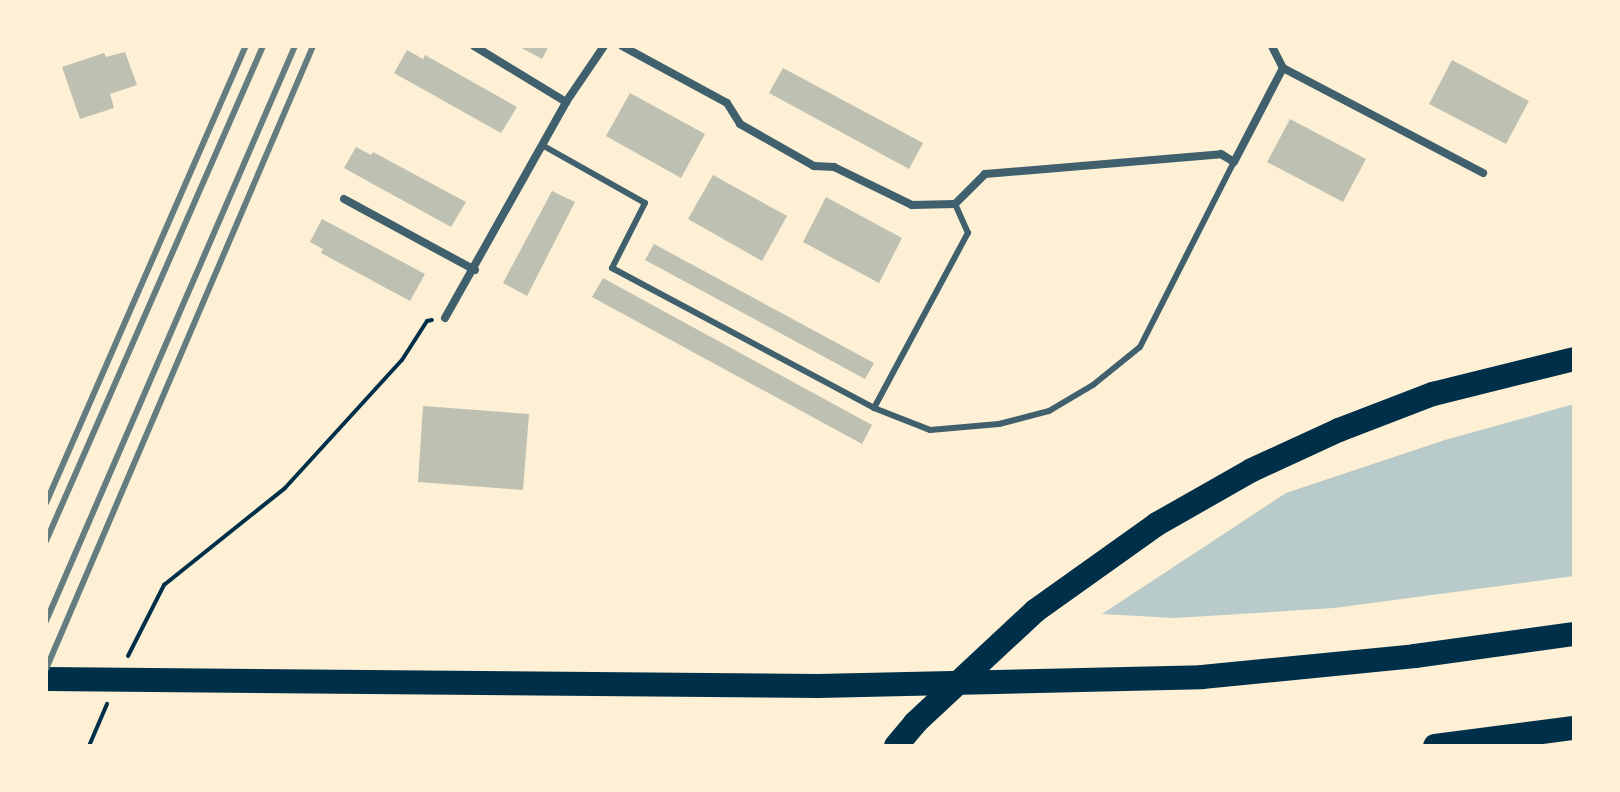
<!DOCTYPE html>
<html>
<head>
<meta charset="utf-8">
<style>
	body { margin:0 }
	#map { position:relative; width:1620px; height:792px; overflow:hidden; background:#fdf0d5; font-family:"Fira Sans Condensed",sans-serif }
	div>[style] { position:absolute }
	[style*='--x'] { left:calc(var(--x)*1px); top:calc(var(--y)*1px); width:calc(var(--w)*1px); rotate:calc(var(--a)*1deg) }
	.green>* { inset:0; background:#b9caca }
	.building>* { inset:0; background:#bec0b2 }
	.path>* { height:4px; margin:-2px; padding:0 2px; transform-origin:2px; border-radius:2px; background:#003049 }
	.service>* { height:6px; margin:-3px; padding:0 3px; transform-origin:3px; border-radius:3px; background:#3f606c }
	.minor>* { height:8px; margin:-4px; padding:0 4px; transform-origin:4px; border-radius:4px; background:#3f606c }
	.motorway>* { height:24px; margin:-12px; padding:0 12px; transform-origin:12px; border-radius:12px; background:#003049 }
	.rail>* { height:6px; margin:-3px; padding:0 3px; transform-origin:3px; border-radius:3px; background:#657d81 }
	span { translate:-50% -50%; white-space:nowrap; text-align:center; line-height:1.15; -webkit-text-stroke:6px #fdf0d5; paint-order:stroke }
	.frame { position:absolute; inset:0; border:48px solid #fdf0d5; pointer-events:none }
</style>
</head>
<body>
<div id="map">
	<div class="green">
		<i style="clip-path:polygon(1574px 404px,1574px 576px,1334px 608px,1175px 618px,1102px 614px,1286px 493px,1445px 440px)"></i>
	</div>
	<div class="building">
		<i style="clip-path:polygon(518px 46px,549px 46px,542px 59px)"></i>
		<i style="clip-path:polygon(407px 50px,423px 59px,425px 55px,517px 107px,501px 133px,394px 73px)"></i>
		<i style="clip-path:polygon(125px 52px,137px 85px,110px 94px,114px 108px,80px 119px,62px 67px,104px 53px,106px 57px)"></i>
		<i style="clip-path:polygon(1452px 60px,1529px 101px,1506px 144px,1429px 104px)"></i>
		<i style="clip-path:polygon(783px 68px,923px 143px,909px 169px,769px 93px)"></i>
		<i style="clip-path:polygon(630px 93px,705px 134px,681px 178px,606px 136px)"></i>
		<i style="clip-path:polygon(1290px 119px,1366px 159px,1343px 202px,1267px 162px)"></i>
		<i style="clip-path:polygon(356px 147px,371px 155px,373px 152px,466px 202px,451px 227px,344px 168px)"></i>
		<i style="clip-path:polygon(713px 175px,787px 216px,762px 261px,688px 219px)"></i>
		<i style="clip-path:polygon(552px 191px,575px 202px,527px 296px,503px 283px)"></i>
		<i style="clip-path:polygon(826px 197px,902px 238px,879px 283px,803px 242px)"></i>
		<i style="clip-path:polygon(322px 219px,425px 274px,410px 301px,321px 253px,323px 249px,310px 242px)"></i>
		<i style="clip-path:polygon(654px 244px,874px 363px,865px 379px,645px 260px)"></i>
		<i style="clip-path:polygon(603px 278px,872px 425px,862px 444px,592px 297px)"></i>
		<i style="clip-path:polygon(423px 406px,529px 414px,523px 490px,418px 482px)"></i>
	</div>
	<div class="path">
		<i style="--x:128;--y:656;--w:80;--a:-63.1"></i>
		<i style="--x:164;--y:585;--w:155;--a:-38.7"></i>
		<i style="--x:285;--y:488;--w:173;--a:-47.6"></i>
		<i style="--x:402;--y:360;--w:46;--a:-57.3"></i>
		<i style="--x:427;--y:321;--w:5;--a:-11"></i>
		<i style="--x:89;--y:746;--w:46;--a:-66.8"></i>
	</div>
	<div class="service">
		<i style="--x:542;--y:145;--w:118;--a:29.4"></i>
		<i style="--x:645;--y:203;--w:73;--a:116.9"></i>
		<i style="--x:612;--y:268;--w:297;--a:28.1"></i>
		<i style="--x:874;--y:408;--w:60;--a:21.4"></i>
		<i style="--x:930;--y:430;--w:69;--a:-5"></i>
		<i style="--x:999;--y:424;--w:52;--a:-14.6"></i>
		<i style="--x:1049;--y:411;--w:51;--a:-30.6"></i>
		<i style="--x:1093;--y:385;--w:60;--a:-39"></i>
		<i style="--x:1140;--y:347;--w:208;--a:-63.1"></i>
		<i style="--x:874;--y:408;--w:199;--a:-61.8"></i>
		<i style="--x:968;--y:233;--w:32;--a:-114"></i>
	</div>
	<div class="minor">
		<i style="--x:474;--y:46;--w:108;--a:31.3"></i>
		<i style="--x:622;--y:46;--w:119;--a:28.5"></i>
		<i style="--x:727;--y:103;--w:25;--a:58"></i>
		<i style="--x:740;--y:124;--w:85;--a:29.6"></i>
		<i style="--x:814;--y:166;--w:20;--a:3"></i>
		<i style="--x:834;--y:167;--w:87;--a:26"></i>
		<i style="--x:912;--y:205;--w:43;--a:-1.3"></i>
		<i style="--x:955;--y:204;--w:42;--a:-45"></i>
		<i style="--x:985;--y:174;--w:237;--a:-4.8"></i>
		<i style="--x:1221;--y:154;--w:15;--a:32"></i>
		<i style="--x:1234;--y:162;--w:106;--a:-62.5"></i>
		<i style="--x:1283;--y:68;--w:25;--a:-117"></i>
		<i style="--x:1283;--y:68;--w:226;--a:27.7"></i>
		<i style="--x:344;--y:199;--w:149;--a:28.5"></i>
		<i style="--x:445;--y:318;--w:248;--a:-60.7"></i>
		<i style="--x:566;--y:102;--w:68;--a:-55.8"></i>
	</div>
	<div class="motorway">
		<i style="--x:46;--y:679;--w:772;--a:0.52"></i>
		<i style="--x:818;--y:686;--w:384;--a:-1.3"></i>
		<i style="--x:1202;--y:677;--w:214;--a:-5.6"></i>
		<i style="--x:1415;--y:656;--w:161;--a:-7.9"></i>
		<i style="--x:896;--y:746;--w:30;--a:-50"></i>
		<i style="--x:915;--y:723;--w:164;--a:-43"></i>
		<i style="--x:1035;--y:611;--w:150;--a:-35.5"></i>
		<i style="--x:1157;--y:524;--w:109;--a:-29.6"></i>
		<i style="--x:1252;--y:470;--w:96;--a:-24.7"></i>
		<i style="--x:1339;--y:430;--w:101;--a:-21"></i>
		<i style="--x:1433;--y:394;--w:145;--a:-13.9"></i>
		<i style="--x:1435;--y:746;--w:140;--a:-7.4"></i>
	</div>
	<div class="rail">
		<i style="--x:46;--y:503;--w:499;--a:-66.4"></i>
		<i style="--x:46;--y:541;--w:540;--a:-66.33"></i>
		<i style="--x:46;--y:621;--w:627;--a:-66.59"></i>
		<i style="--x:46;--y:669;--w:678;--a:-66.8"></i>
	</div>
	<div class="frame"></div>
</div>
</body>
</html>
